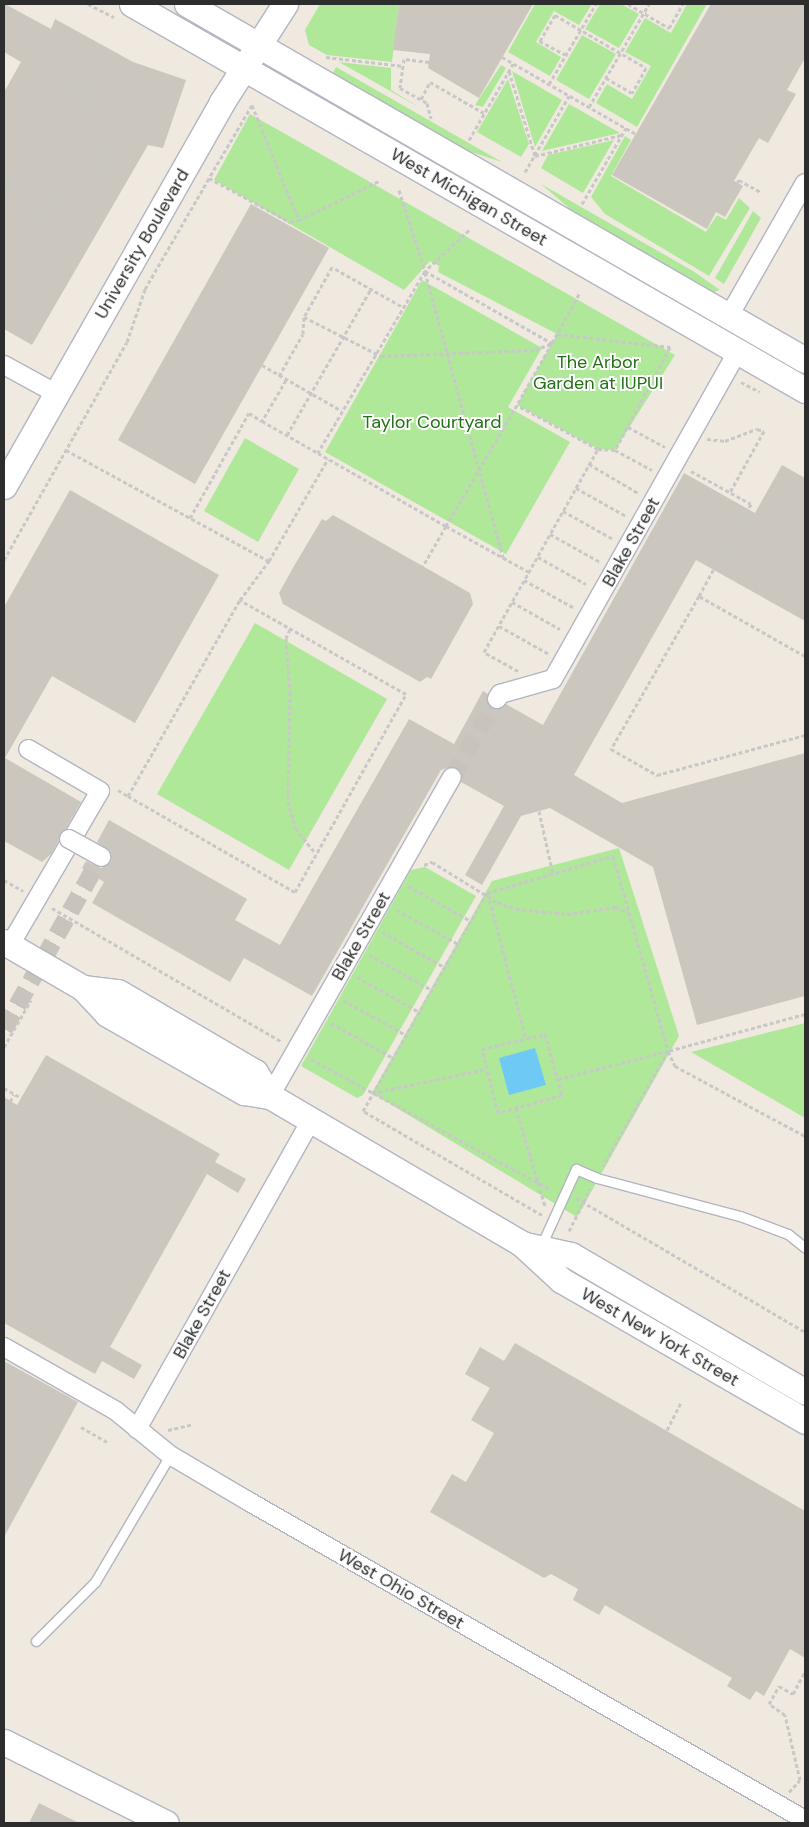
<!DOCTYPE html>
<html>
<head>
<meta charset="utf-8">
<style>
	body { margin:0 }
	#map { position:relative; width:809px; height:1827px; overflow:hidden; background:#efe9e0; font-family:"DM Sans",sans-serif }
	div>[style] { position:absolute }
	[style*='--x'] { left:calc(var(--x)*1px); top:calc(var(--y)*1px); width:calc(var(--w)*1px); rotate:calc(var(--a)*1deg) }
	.green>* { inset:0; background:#b0e89a }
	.water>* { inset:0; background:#6fc9f5 }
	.building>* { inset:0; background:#cbc7be }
	.street-tunnel>* { height:18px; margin-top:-9px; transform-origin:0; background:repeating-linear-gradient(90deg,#c8c3bc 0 18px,transparent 0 27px) }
	.path>* { height:3px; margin-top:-1.5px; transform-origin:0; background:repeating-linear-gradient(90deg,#c8c8c8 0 4px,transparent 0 6.5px) }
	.roads { filter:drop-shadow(1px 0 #b3b5c1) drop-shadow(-1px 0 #b3b5c1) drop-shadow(0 1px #b3b5c1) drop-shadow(0 -1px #b3b5c1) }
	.lane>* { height:9px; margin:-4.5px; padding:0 4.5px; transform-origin:4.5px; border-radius:4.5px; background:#fff }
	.street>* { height:18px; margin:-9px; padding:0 9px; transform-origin:9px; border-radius:9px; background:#fff }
	.secondary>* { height:25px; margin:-12.5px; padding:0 12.5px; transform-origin:12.5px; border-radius:12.5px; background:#fff }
	.bridges { filter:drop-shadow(1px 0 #b3b5c1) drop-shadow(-1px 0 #b3b5c1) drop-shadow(0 1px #b3b5c1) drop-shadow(0 -1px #b3b5c1) }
	.street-bridge>* { height:18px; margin:-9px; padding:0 9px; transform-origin:9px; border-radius:9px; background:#fff }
	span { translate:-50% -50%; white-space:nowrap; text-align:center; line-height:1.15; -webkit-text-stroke:4px #fff; paint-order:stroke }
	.street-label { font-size:18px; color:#2d2d2d }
	.park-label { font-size:18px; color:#247017 }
	.frame { position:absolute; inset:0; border:5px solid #2d2d2d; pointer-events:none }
</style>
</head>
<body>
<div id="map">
	<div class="green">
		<i style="clip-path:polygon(320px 4px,399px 4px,392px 62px,327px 55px,309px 45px,305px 30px)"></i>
		<i style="clip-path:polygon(535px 4px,592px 4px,579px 25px,554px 11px,536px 42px,561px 57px,550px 76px,508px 52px)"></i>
		<i style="clip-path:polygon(600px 4px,621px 4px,639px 14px,619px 48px,585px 29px)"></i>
		<i style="clip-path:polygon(687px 4px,707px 4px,637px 127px,596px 103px,607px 84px,632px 99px,651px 66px,625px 52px,645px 18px,671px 33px)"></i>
		<i style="clip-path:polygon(582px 35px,616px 54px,589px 99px,556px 80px)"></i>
		<i style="clip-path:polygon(339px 62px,391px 68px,391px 90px,422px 109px)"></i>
		<i style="clip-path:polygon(501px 65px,506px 68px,483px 107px,475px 105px)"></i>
		<i style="clip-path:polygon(336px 67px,502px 162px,459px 148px,332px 75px)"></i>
		<i style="clip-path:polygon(512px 71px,562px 100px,535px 147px)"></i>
		<i style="clip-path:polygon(508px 79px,529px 144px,521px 157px,477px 132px)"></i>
		<i style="clip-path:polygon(569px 104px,620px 133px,542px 151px)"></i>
		<i style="clip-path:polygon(250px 114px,675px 355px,615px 450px,598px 449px,517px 405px,557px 334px,438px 272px,439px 266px,430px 261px,404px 290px,214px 180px)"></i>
		<i style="clip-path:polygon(625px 136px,631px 140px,611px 176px,706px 232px,717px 215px,726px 220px,739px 198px,750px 208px,709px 276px,605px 214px,591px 197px)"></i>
		<i style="clip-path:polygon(614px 140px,583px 193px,541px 168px,548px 155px)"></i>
		<i style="clip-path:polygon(541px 184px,693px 271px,720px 290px,711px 293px,583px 220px)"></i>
		<i style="clip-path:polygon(517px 207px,752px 340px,749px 345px,515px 210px)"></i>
		<i style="clip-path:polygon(753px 211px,761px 218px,724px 284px,715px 278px)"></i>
		<i style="clip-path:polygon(422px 280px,542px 348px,508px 407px,570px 442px,506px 554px,325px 452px)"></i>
		<i style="clip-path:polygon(245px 438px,299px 469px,258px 542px,204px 511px)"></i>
		<i style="clip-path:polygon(255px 623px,387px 699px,289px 870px,157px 794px)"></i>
		<i style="clip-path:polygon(619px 848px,679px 1036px,577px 1217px,372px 1093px,492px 881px)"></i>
		<i style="clip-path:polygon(425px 867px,476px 896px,363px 1095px,357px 1098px,301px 1066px,411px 870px)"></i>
		<i style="clip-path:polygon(805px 1023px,805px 1118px,691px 1052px)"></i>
	</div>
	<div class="water">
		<i style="clip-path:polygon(535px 1048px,546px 1085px,509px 1095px,499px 1058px)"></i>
	</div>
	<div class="building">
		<i style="clip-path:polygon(5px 4px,51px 29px,55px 19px,133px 62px,186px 80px,163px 148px,148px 145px,32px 345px,4px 329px,4px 92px,21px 62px,4px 52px)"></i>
		<i style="clip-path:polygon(399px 4px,533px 4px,479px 98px,428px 68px,430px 54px,393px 50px)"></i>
		<i style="clip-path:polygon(711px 4px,805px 4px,805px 58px,787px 90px,796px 94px,768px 143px,759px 138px,734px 181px,743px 186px,725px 217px,716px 212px,707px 229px,612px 175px)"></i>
		<i style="clip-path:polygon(251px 204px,329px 248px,195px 484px,118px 440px)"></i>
		<i style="clip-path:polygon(782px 465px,805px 478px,805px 621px,696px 560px,574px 775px,622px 803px,805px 753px,805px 996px,697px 1025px,653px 867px,550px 808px,521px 816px,482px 885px,465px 875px,504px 806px,461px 782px,461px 771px,452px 766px,441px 770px,312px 996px,244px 958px,230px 982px,92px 903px,104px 882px,82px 868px,86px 861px,101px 868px,110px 863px,110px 851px,97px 842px,109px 820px,247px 899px,235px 920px,280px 945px,409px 719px,454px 744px,483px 691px,488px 694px,488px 704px,492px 708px,506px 704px,543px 725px,684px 473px,755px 513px)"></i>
		<i style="clip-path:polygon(70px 490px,219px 575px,135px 723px,52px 676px,5px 758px,81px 802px,51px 854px,42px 862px,4px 841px,4px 607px)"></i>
		<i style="clip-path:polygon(333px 515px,470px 593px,473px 604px,431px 679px,427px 677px,420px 682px,283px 604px,279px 593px,294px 566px,322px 519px,326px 521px)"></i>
		<i style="clip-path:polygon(46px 1055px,220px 1154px,215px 1162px,246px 1179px,238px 1193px,207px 1174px,110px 1347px,142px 1365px,134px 1379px,102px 1361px,95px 1374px,4px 1323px,4px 1097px,17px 1105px)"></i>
		<i style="clip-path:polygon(515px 1343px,805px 1511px,805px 1658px,790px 1649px,764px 1696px,756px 1691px,750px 1700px,727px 1686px,732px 1678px,605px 1605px,599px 1615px,573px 1600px,578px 1589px,551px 1574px,544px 1578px,430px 1512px,452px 1474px,466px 1482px,494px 1433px,471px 1420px,490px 1388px,465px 1374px,480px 1347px,504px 1361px)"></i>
		<i style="clip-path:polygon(4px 1361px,78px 1402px,4px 1537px)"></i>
		<i style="clip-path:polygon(39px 1803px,79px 1823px,29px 1823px)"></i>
	</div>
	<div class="street-tunnel">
		<i style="--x:452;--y:777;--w:90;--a:-60"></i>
		<i style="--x:4;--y:1029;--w:197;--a:-60.6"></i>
	</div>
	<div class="path">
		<i style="--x:88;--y:4;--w:29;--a:27"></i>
		<i style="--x:628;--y:4;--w:48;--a:30.3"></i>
		<i style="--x:669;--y:28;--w:28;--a:-60"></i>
		<i style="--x:566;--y:55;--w:30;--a:-152"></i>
		<i style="--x:540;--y:41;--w:30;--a:-60"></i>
		<i style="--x:555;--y:15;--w:105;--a:30.2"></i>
		<i style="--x:646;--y:68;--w:29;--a:119"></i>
		<i style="--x:632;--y:93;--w:30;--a:-150"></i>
		<i style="--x:326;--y:57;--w:78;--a:6.7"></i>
		<i style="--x:502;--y:57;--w:155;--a:29.9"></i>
		<i style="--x:429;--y:62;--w:25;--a:-173"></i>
		<i style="--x:404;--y:59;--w:29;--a:98"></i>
		<i style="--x:400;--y:88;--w:31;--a:29"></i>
		<i style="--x:427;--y:103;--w:16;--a:75"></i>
		<i style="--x:509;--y:71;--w:89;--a:73"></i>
		<i style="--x:535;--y:156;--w:89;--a:-13.6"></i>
		<i style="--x:73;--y:74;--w:34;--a:30"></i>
		<i style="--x:549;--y:84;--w:93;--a:-59.6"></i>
		<i style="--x:66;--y:87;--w:35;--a:31"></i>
		<i style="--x:96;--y:105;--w:9;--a:117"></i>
		<i style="--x:421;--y:99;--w:19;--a:-62"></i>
		<i style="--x:430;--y:82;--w:62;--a:29.9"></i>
		<i style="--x:252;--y:105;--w:124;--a:67.8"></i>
		<i style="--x:299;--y:220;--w:91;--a:-26"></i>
		<i style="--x:252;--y:105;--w:85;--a:120.5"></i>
		<i style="--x:209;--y:178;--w:92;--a:28.5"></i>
		<i style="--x:290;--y:222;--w:9;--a:-13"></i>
		<i style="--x:589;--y:107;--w:119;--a:-59.8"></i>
		<i style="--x:469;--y:140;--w:88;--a:-59.9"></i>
		<i style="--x:99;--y:168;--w:24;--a:-60"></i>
		<i style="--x:525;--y:172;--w:88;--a:-59.9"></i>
		<i style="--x:737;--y:183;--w:4;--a:-56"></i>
		<i style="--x:739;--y:180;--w:25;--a:29"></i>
		<i style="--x:399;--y:190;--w:85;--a:72.2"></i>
		<i style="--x:425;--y:271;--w:211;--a:120.5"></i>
		<i style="--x:318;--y:453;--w:147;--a:29.7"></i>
		<i style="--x:446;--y:526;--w:46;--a:119.9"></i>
		<i style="--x:4;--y:200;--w:35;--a:-61"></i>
		<i style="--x:582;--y:204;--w:88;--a:-59.9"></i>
		<i style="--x:36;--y:221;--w:40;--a:-60.3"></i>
		<i style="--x:469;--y:230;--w:60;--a:137"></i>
		<i style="--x:425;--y:271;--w:146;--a:29.6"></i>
		<i style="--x:552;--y:343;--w:71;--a:119.4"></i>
		<i style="--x:425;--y:272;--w:296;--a:74.7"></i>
		<i style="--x:401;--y:306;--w:79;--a:-150.5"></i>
		<i style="--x:332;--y:267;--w:57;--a:119.2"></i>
		<i style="--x:304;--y:317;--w:86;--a:26.9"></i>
		<i style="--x:381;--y:356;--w:154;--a:-2.2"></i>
		<i style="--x:535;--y:350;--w:18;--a:-22"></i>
		<i style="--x:552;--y:343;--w:56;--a:-61.1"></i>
		<i style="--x:557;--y:334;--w:114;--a:6.6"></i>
		<i style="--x:670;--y:347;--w:117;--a:118.1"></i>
		<i style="--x:615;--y:450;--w:17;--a:-177"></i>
		<i style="--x:262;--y:365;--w:92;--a:29.9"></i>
		<i style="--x:279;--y:376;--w:48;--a:-60.3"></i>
		<i style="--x:303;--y:334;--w:17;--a:-87"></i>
		<i style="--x:286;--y:380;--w:48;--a:120.3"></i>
		<i style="--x:262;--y:421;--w:64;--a:29.7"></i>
		<i style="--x:741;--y:382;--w:21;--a:28"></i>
		<i style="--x:628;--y:427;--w:42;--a:28.4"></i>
		<i style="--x:287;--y:435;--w:168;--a:-60.1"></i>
		<i style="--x:707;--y:439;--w:18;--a:6"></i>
		<i style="--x:725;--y:441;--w:34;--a:-21"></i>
		<i style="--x:757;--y:429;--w:7;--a:16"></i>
		<i style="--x:764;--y:431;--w:70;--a:119.1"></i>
		<i style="--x:66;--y:450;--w:231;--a:28.7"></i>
		<i style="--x:615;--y:450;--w:42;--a:28.4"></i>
		<i style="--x:589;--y:464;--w:57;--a:30.6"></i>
		<i style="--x:691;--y:471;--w:68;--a:28.8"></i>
		<i style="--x:751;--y:504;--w:22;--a:120"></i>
		<i style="--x:576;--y:488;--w:57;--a:29.2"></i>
		<i style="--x:563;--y:511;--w:57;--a:29.2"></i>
		<i style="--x:190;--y:518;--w:120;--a:-60.7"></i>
		<i style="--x:249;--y:413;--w:15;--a:32"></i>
		<i style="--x:550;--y:534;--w:57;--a:29.2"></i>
		<i style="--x:538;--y:557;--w:55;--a:29.4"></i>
		<i style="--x:4;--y:560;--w:250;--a:-60.6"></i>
		<i style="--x:127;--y:342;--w:56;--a:-71.2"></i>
		<i style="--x:145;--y:289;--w:128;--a:-60"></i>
		<i style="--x:524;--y:580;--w:56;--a:28.9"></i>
		<i style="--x:699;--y:596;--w:67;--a:-61.5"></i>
		<i style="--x:512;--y:602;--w:55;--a:29.4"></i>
		<i style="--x:499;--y:626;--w:57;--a:29.2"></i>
		<i style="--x:290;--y:629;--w:10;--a:114"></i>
		<i style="--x:286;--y:638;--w:54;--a:85.8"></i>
		<i style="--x:290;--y:692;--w:109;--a:91.1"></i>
		<i style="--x:288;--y:801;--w:28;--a:75"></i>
		<i style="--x:295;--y:828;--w:33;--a:51"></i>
		<i style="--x:805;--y:656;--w:122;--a:-150.5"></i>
		<i style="--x:699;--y:596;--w:177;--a:119.9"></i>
		<i style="--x:611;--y:749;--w:53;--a:29.5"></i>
		<i style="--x:657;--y:775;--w:153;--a:-15.1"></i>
		<i style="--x:518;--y:671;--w:39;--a:-151"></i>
		<i style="--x:484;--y:652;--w:233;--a:-60.7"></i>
		<i style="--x:598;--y:449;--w:92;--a:-151.5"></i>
		<i style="--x:517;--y:405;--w:140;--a:120.4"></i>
		<i style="--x:446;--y:526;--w:95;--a:29"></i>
		<i style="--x:118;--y:790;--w:12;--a:31"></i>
		<i style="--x:128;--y:796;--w:226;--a:-60.3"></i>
		<i style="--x:240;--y:600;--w:49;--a:-53.4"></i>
		<i style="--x:269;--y:561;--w:118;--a:-60"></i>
		<i style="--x:128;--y:796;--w:193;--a:29.9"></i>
		<i style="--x:295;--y:892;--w:227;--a:-60.7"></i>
		<i style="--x:406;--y:694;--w:191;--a:-150.5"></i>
		<i style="--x:539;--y:811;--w:65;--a:77.5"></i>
		<i style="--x:424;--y:865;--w:9;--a:-21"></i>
		<i style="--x:432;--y:862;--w:76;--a:31.6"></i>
		<i style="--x:497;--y:902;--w:20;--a:20"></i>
		<i style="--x:516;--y:909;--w:51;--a:5.6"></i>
		<i style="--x:567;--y:914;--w:49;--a:-8.3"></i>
		<i style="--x:615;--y:907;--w:15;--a:23"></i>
		<i style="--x:4;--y:880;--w:22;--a:30"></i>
		<i style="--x:408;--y:886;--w:72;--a:29.1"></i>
		<i style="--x:488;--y:894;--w:150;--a:75.3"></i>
		<i style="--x:52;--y:908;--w:266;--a:30.2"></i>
		<i style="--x:397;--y:910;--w:70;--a:29.1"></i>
		<i style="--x:382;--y:932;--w:71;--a:29.4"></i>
		<i style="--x:369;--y:955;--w:72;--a:29.1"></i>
		<i style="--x:357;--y:977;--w:71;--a:29.4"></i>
		<i style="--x:343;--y:1000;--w:72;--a:29.1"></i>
		<i style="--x:805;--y:1014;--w:142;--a:164.9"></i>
		<i style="--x:668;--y:1051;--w:17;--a:65"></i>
		<i style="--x:675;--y:1066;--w:148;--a:28.3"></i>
		<i style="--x:331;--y:1023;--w:71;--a:29.4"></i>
		<i style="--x:545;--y:1034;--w:63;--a:74.4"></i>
		<i style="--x:562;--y:1095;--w:66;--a:164.3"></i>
		<i style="--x:498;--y:1113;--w:66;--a:-104"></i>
		<i style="--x:482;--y:1049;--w:65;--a:-13.4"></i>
		<i style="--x:4;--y:1047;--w:54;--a:-60.1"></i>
		<i style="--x:311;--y:1059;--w:273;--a:28.6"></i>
		<i style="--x:558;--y:1079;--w:114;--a:-14.3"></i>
		<i style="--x:4;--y:1088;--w:20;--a:30"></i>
		<i style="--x:372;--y:1093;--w:117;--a:-11.8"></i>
		<i style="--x:516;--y:1108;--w:102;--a:73.5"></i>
		<i style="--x:4;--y:1113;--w:21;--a:-62"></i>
		<i style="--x:576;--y:1198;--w:265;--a:30.3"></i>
		<i style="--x:542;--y:1215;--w:207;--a:-149.8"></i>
		<i style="--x:363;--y:1111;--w:251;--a:-60.4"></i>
		<i style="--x:487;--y:893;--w:131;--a:-16.4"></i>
		<i style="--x:613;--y:856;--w:203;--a:74.2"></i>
		<i style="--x:668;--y:1051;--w:132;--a:119.5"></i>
		<i style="--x:569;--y:1231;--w:47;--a:-63.4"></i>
		<i style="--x:81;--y:1427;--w:30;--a:30"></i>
		<i style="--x:168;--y:1430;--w:26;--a:-13"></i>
		<i style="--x:667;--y:1430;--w:31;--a:-63"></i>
		<i style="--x:789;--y:1792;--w:16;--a:-47"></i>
		<i style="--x:800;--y:1780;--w:67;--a:-103"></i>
		<i style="--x:785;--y:1715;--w:19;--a:-145"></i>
		<i style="--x:769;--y:1704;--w:21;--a:-61"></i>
		<i style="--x:779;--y:1686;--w:16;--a:30"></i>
		<i style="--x:793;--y:1694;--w:26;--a:-62"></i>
	</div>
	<div class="roads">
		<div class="lane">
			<i style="--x:541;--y:1246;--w:85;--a:-65.6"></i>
			<i style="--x:576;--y:1169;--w:23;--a:23"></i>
			<i style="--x:597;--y:1178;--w:148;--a:14.9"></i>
			<i style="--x:740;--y:1216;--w:51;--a:20.6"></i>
			<i style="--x:788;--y:1234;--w:22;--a:39"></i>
			<i style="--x:36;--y:1641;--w:83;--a:-45"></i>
			<i style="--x:95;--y:1582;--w:147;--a:-59.4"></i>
		</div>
		<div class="street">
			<i style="--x:729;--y:316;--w:153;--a:-60.3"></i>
			<i style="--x:4;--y:365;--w:60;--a:28.7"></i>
			<i style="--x:497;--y:699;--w:6;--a:-59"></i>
			<i style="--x:500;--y:694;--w:55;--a:-15.8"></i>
			<i style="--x:553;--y:679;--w:377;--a:-60.6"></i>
			<i style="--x:10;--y:945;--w:178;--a:-59.7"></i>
			<i style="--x:100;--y:791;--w:83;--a:-149.7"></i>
			<i style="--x:270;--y:1096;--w:367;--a:-60.3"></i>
			<i style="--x:4;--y:1347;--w:129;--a:29.7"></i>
			<i style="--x:116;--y:1411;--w:70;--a:39.2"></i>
			<i style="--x:170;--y:1455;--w:91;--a:30.5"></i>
			<i style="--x:248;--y:1501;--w:642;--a:29.8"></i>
			<i style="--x:137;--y:1429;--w:355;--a:-60.6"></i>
		</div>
		<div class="secondary">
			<i style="--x:132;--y:4;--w:776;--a:29.84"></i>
			<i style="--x:187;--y:4;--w:713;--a:29.94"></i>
			<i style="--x:4;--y:486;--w:442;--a:-60.4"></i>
			<i style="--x:222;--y:102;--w:117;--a:-57.3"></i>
			<i style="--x:4;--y:942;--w:91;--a:30.2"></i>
			<i style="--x:83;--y:988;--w:35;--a:47"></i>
			<i style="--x:107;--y:1014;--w:158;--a:29.7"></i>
			<i style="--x:244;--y:1092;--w:26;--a:9"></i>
			<i style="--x:270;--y:1096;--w:292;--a:30.4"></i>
			<i style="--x:522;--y:1244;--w:53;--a:42.7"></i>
			<i style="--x:561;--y:1280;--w:282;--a:30"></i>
			<i style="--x:83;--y:988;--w:35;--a:7"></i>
			<i style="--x:118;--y:992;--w:159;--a:30.3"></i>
			<i style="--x:255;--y:1072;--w:28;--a:58"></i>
			<i style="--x:525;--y:1245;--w:47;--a:12.3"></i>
			<i style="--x:571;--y:1255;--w:271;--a:30.3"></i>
			<i style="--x:4;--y:1742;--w:181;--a:26.6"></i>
		</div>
	</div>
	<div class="bridges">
		<div class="street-bridge">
			<i style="--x:69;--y:839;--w:37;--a:29"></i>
		</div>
	</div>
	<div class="street-label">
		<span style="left:469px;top:197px;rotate:30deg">West Michigan Street</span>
		<span style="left:142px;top:244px;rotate:-60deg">University Boulevard</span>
		<span style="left:631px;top:542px;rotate:-61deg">Blake Street</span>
		<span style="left:361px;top:936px;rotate:-60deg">Blake Street</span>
		<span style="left:202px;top:1314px;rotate:-61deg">Blake Street</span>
		<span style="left:660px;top:1337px;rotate:30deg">West New York Street</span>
		<span style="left:401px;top:1589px;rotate:30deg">West Ohio Street</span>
	</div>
	<div class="park-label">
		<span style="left:598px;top:373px">The Arbor<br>Garden at IUPUI</span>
		<span style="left:432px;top:422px">Taylor Courtyard</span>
	</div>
	<div class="frame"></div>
</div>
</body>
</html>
